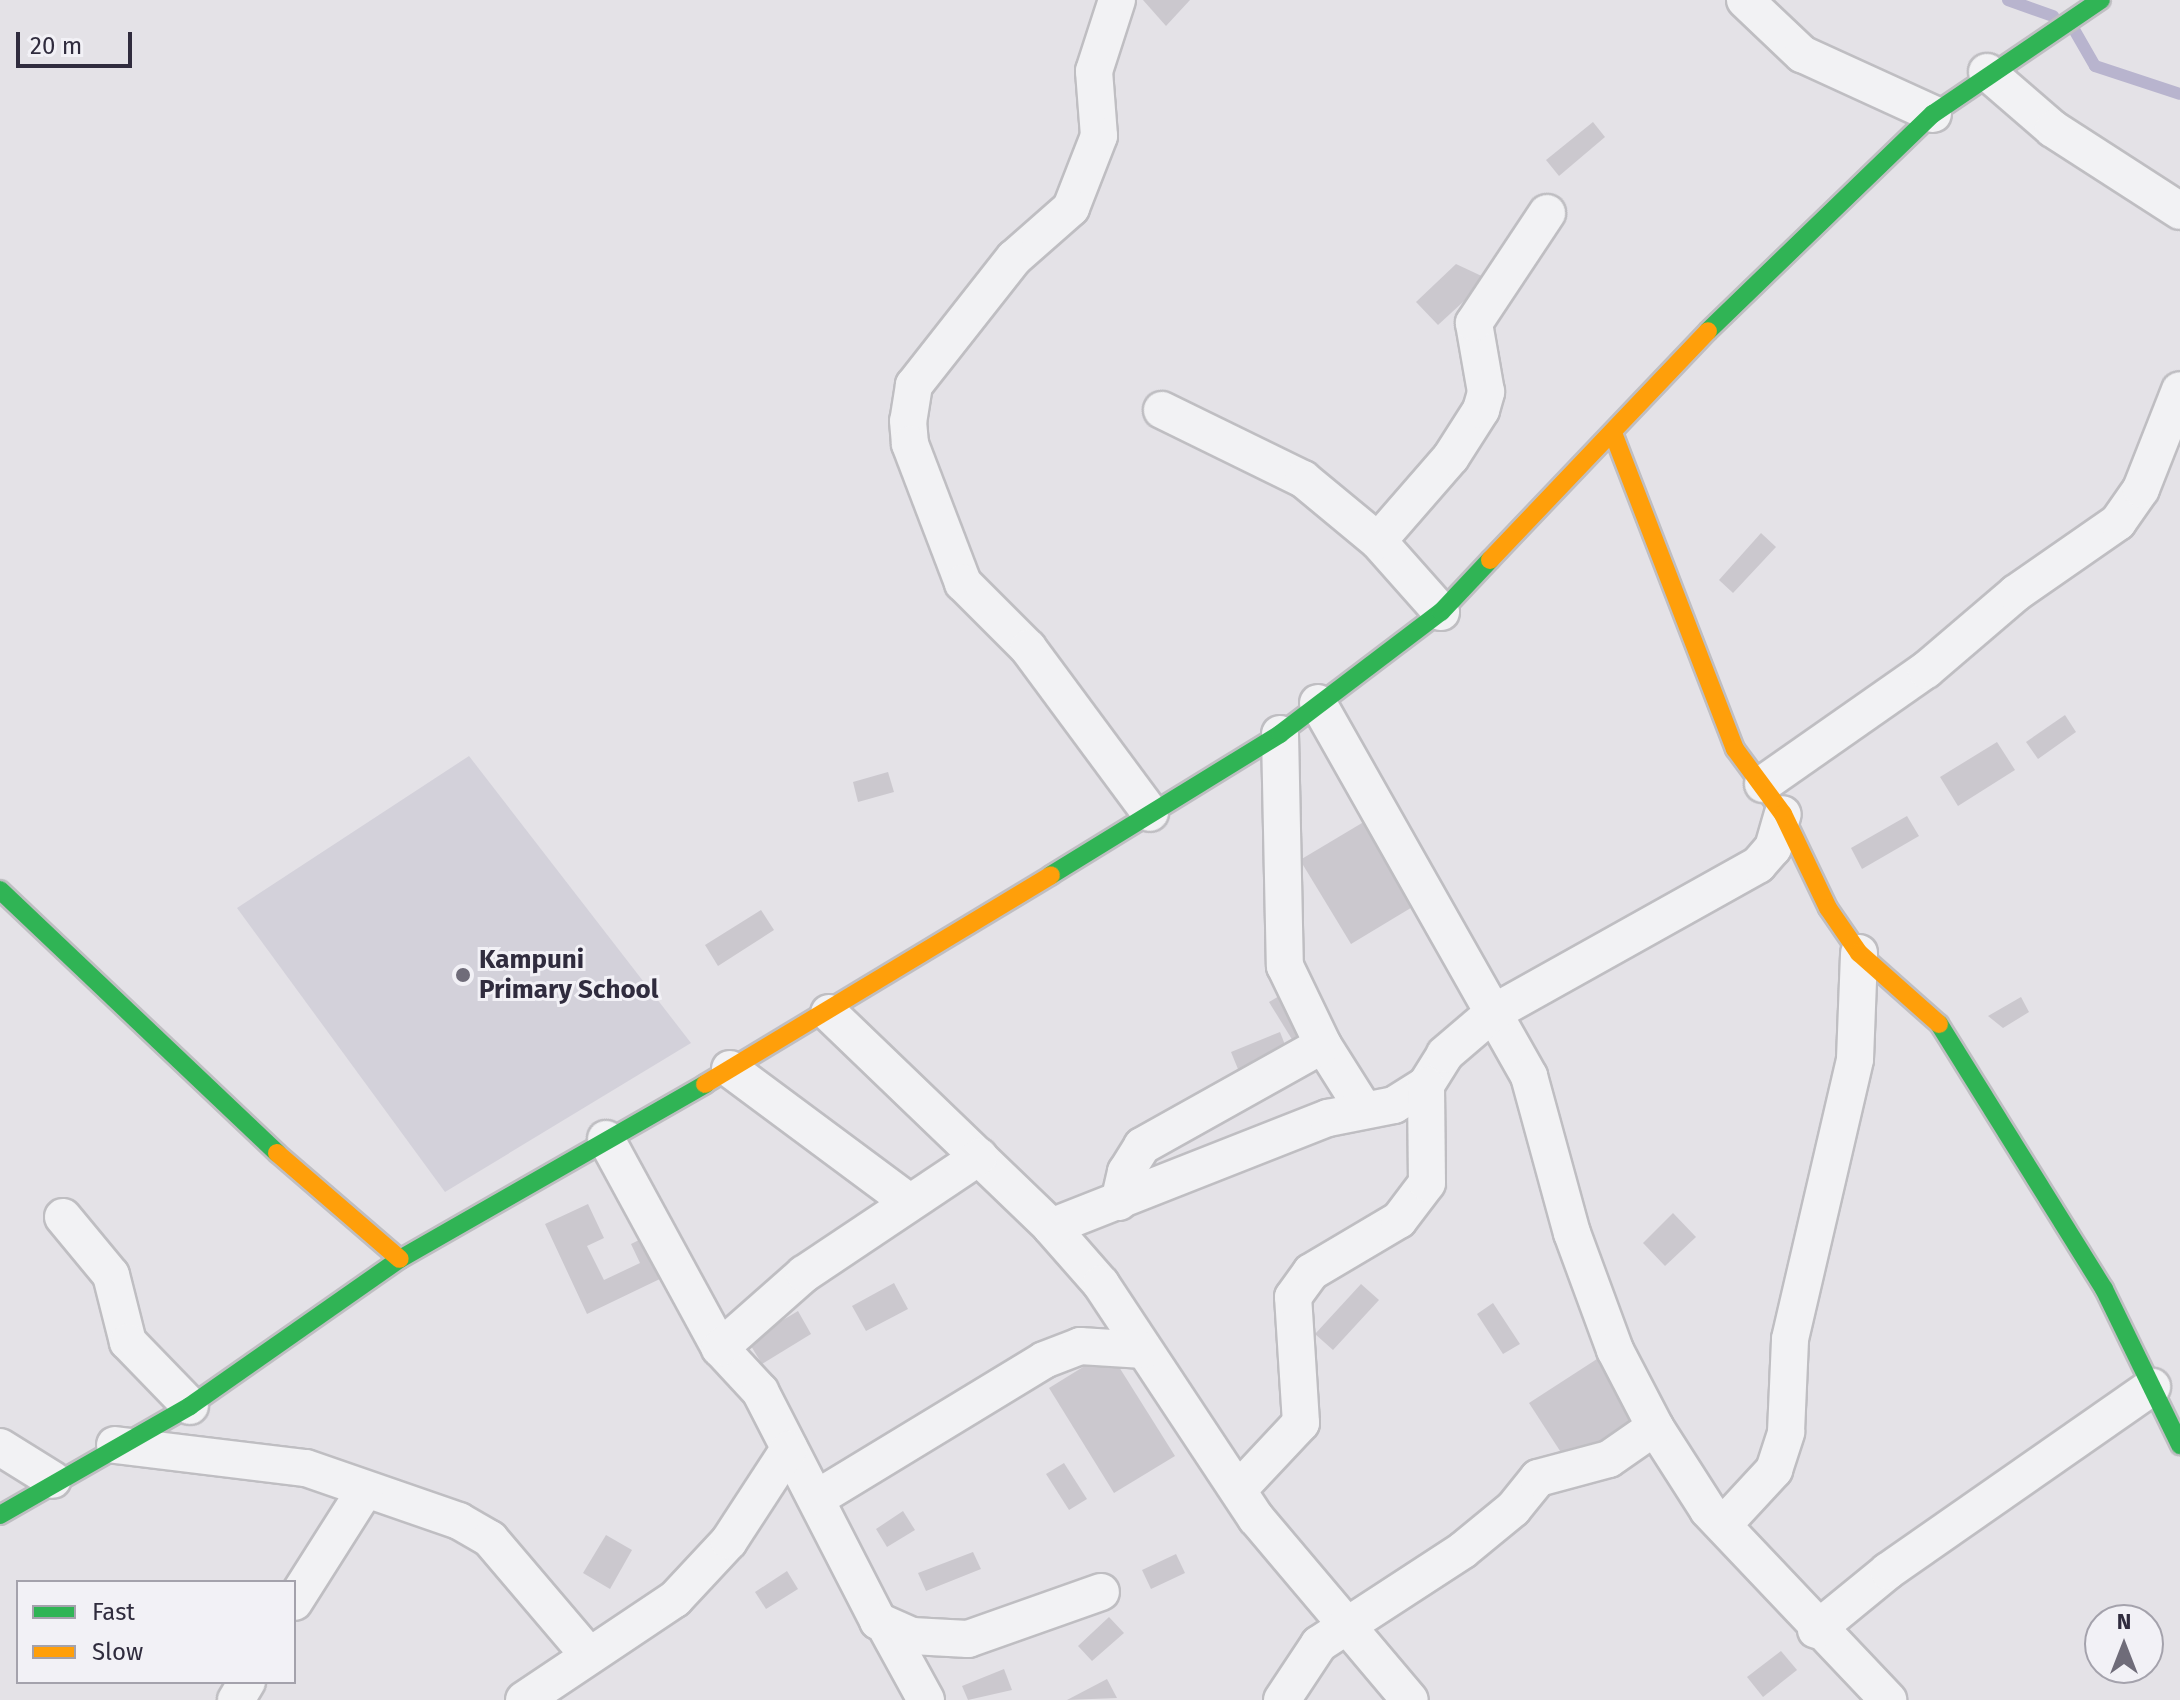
<!DOCTYPE html>
<html>
<head>
<meta charset="utf-8">
<style>
	body { margin:0 }
	#map { position:relative; width:2180px; height:1700px; overflow:hidden; background:#e4e2e7; font-family:"Fira Sans",sans-serif }
	div>[style] { position:absolute }
	[style*='--x'] { left:calc(var(--x)*1px); top:calc(var(--y)*1px); width:calc(var(--w)*1px); rotate:calc(var(--a)*1deg) }
	.built>* { inset:0; background:#d3d1da }
	.stream>* { height:12px; margin:-6px; padding:0 6px; transform-origin:6px; border-radius:6px; background:#b8b4ce }
	.building>* { inset:0; background:#cbc8ce }
	.roads { filter:drop-shadow(2px 0 #bfbec2) drop-shadow(-2px 0 #bfbec2) drop-shadow(0 2px #bfbec2) drop-shadow(0 -2px #bfbec2) }
	.street>* { height:36px; margin:-18px; padding:0 18px; transform-origin:18px; border-radius:18px; background:#f2f2f4 }
	.fast>* { height:18px; margin:-9px; padding:0 9px; transform-origin:9px; border-radius:9px; background:#30b455 }
	.slow>* { height:18px; margin:-9px; padding:0 9px; transform-origin:9px; border-radius:9px; background:#ff9f0a }
	.dots>* { width:22px; height:22px; translate:-50% -50%; box-sizing:border-box; border:4px solid #f2f1f6; border-radius:50% }
	span { translate:-50% -50%; white-space:nowrap; text-align:center; line-height:1.15; -webkit-text-stroke:6px #f2f1f6; paint-order:stroke }
	.poi-label { font-size:26px; color:#302c3e; font-weight:700 }
	.left { translate:0 -50%; text-align:left }
	.legend { position:absolute; left:16px; top:1580px; width:280px; height:104px; box-sizing:border-box; background:#f2f1f6; border:2px solid #a4a2ac; margin:0; padding:10px 14px; list-style:none; font-size:24px; color:#302c3e }
	.legend li { display:flex; align-items:center; gap:16px; height:40px }
	.legend b { width:40px; border:2px solid #a4a2ac }
	.north { position:absolute; left:2084px; top:1604px; width:80px; height:80px; box-sizing:border-box; background:#f2f1f6; border:2px solid #a4a2ac; border-radius:50%; rotate:0deg; font-size:22px; font-weight:700; line-height:32px; text-align:center; color:#302c3e }
	.north::after { content:''; display:block; margin:auto; width:28px; height:36px; background:#6f6c79; clip-path:polygon(50% 0,100% 100%,50% 72%,0 100%) }
	.scale { position:absolute; left:16px; top:32px; width:116px; height:36px; box-sizing:border-box; border:4px solid #302c3e; border-top:0; padding-left:10px; font-size:24px; line-height:28px; white-space:nowrap; color:#302c3e; -webkit-text-stroke:6px #f2f1f6; paint-order:stroke }
</style>
</head>
<body>
<div id="map">
	<div class="built">
		<i style="clip-path:polygon(469px 756px,691px 1043px,445px 1192px,237px 908px)"></i>
	</div>
	<div class="stream">
		<i style="--x:2008;--y:0;--w:48;--a:19.6"></i>
		<i style="--x:2072;--y:26;--w:46;--a:60.1"></i>
		<i style="--x:2095;--y:66;--w:89;--a:18.2"></i>
	</div>
	<div class="building">
		<i style="clip-path:polygon(1143px 0,1190px 0,1166px 26px)"></i>
		<i style="clip-path:polygon(1593px 122px,1605px 137px,1559px 176px,1546px 160px)"></i>
		<i style="clip-path:polygon(1456px 264px,1488px 279px,1438px 325px,1416px 302px)"></i>
		<i style="clip-path:polygon(1761px 533px,1776px 547px,1733px 593px,1719px 580px)"></i>
		<i style="clip-path:polygon(2065px 715px,2076px 732px,2038px 759px,2026px 742px)"></i>
		<i style="clip-path:polygon(1997px 742px,2015px 770px,1958px 806px,1940px 777px)"></i>
		<i style="clip-path:polygon(888px 772px,894px 792px,858px 802px,853px 782px)"></i>
		<i style="clip-path:polygon(1907px 816px,1919px 836px,1862px 869px,1851px 848px)"></i>
		<i style="clip-path:polygon(1367px 820px,1419px 903px,1351px 944px,1300px 860px)"></i>
		<i style="clip-path:polygon(761px 910px,774px 930px,718px 966px,705px 945px)"></i>
		<i style="clip-path:polygon(1289px 990px,1313px 1029px,1293px 1041px,1269px 1002px)"></i>
		<i style="clip-path:polygon(2021px 997px,2029px 1012px,2003px 1028px,1988px 1016px)"></i>
		<i style="clip-path:polygon(1280px 1032px,1289px 1055px,1240px 1074px,1231px 1052px)"></i>
		<i style="clip-path:polygon(588px 1204px,604px 1238px,587px 1246px,604px 1280px,640px 1263px,631px 1244px,645px 1237px,664px 1277px,587px 1314px,545px 1224px)"></i>
		<i style="clip-path:polygon(1673px 1213px,1696px 1237px,1665px 1266px,1643px 1243px)"></i>
		<i style="clip-path:polygon(894px 1283px,908px 1309px,866px 1331px,852px 1306px)"></i>
		<i style="clip-path:polygon(1361px 1284px,1379px 1300px,1333px 1350px,1315px 1334px)"></i>
		<i style="clip-path:polygon(1493px 1303px,1520px 1344px,1503px 1354px,1477px 1314px)"></i>
		<i style="clip-path:polygon(798px 1311px,811px 1334px,762px 1364px,748px 1341px)"></i>
		<i style="clip-path:polygon(1109px 1351px,1175px 1456px,1114px 1493px,1049px 1388px)"></i>
		<i style="clip-path:polygon(1597px 1359px,1638px 1429px,1591px 1455px,1562px 1454px,1529px 1403px)"></i>
		<i style="clip-path:polygon(1064px 1463px,1087px 1499px,1069px 1510px,1046px 1474px)"></i>
		<i style="clip-path:polygon(903px 1511px,915px 1530px,887px 1547px,876px 1529px)"></i>
		<i style="clip-path:polygon(606px 1535px,632px 1550px,610px 1589px,583px 1573px)"></i>
		<i style="clip-path:polygon(973px 1552px,981px 1569px,926px 1591px,918px 1573px)"></i>
		<i style="clip-path:polygon(1176px 1554px,1185px 1573px,1151px 1589px,1142px 1570px)"></i>
		<i style="clip-path:polygon(787px 1571px,798px 1589px,766px 1609px,755px 1592px)"></i>
		<i style="clip-path:polygon(1109px 1617px,1124px 1633px,1092px 1661px,1078px 1646px)"></i>
		<i style="clip-path:polygon(1781px 1651px,1797px 1670px,1763px 1697px,1747px 1677px)"></i>
		<i style="clip-path:polygon(1004px 1669px,1012px 1690px,968px 1700px,962px 1686px)"></i>
		<i style="clip-path:polygon(1107px 1679px,1117px 1698px,1067px 1700px)"></i>
	</div>
	<div class="roads">
		<div class="street">
			<i style="--x:1117;--y:0;--w:75;--a:107.9"></i>
			<i style="--x:1094;--y:71;--w:65;--a:85.6"></i>
			<i style="--x:1099;--y:136;--w:77;--a:111.3"></i>
			<i style="--x:1071;--y:208;--w:76;--a:138.7"></i>
			<i style="--x:1014;--y:258;--w:162;--a:128.2"></i>
			<i style="--x:914;--y:385;--w:36;--a:99"></i>
			<i style="--x:908;--y:421;--w:23;--a:85"></i>
			<i style="--x:910;--y:444;--w:149;--a:69.1"></i>
			<i style="--x:963;--y:583;--w:92;--a:45"></i>
			<i style="--x:1028;--y:648;--w:205;--a:53.5"></i>
			<i style="--x:1745;--y:0;--w:79;--a:43.5"></i>
			<i style="--x:1802;--y:54;--w:144;--a:24.6"></i>
			<i style="--x:1987;--y:72;--w:87;--a:40.8"></i>
			<i style="--x:2053;--y:129;--w:151;--a:32.8"></i>
			<i style="--x:1162;--y:410;--w:157;--a:26.1"></i>
			<i style="--x:1303;--y:479;--w:97;--a:39.6"></i>
			<i style="--x:1378;--y:541;--w:95;--a:48.4"></i>
			<i style="--x:1378;--y:541;--w:111;--a:-49"></i>
			<i style="--x:1451;--y:457;--w:56;--a:-57.4"></i>
			<i style="--x:1481;--y:410;--w:19;--a:-74"></i>
			<i style="--x:1486;--y:392;--w:70;--a:-99.9"></i>
			<i style="--x:1474;--y:323;--w:132;--a:-56.4"></i>
			<i style="--x:1318;--y:703;--w:429;--a:60.5"></i>
			<i style="--x:1529;--y:1076;--w:163;--a:74.7"></i>
			<i style="--x:1572;--y:1233;--w:125;--a:69.8"></i>
			<i style="--x:1615;--y:1350;--w:87;--a:62.5"></i>
			<i style="--x:1655;--y:1427;--w:98;--a:57.4"></i>
			<i style="--x:1708;--y:1510;--w:262;--a:46.5"></i>
			<i style="--x:1280;--y:734;--w:232;--a:88.8"></i>
			<i style="--x:1285;--y:966;--w:88;--a:64.3"></i>
			<i style="--x:1323;--y:1045;--w:77;--a:57.8"></i>
			<i style="--x:1763;--y:784;--w:199;--a:-35"></i>
			<i style="--x:1926;--y:670;--w:118;--a:-40.5"></i>
			<i style="--x:2016;--y:593;--w:124;--a:-34.8"></i>
			<i style="--x:2118;--y:522;--w:40;--a:-55.1"></i>
			<i style="--x:2141;--y:489;--w:106;--a:-68.5"></i>
			<i style="--x:829;--y:1013;--w:308;--a:43.9"></i>
			<i style="--x:1051;--y:1227;--w:76;--a:48.7"></i>
			<i style="--x:1101;--y:1284;--w:281;--a:56.5"></i>
			<i style="--x:1256;--y:1518;--w:238;--a:49.8"></i>
			<i style="--x:730;--y:1069;--w:223;--a:36.6"></i>
			<i style="--x:606;--y:1139;--w:238;--a:61.4"></i>
			<i style="--x:720;--y:1348;--w:59;--a:47.1"></i>
			<i style="--x:760;--y:1391;--w:259;--a:62.8"></i>
			<i style="--x:878;--y:1621;--w:37;--a:24"></i>
			<i style="--x:912;--y:1636;--w:56;--a:3.1"></i>
			<i style="--x:968;--y:1639;--w:141;--a:-19.5"></i>
			<i style="--x:1119;--y:1202;--w:31;--a:-77"></i>
			<i style="--x:1126;--y:1172;--w:31;--a:-58"></i>
			<i style="--x:1142;--y:1146;--w:207;--a:-29.2"></i>
			<i style="--x:63;--y:1217;--w:75;--a:50.4"></i>
			<i style="--x:111;--y:1275;--w:69;--a:75.8"></i>
			<i style="--x:128;--y:1342;--w:89;--a:45.9"></i>
			<i style="--x:1051;--y:1227;--w:298;--a:-21.5"></i>
			<i style="--x:1328;--y:1118;--w:67;--a:-11.1"></i>
			<i style="--x:1394;--y:1105;--w:38;--a:-32"></i>
			<i style="--x:1426;--y:1085;--w:36;--a:-58"></i>
			<i style="--x:1445;--y:1054;--w:63;--a:-40.5"></i>
			<i style="--x:1493;--y:1013;--w:304;--a:-29.2"></i>
			<i style="--x:1758;--y:865;--w:23;--a:-49"></i>
			<i style="--x:1773;--y:848;--w:35;--a:-74"></i>
			<i style="--x:720;--y:1348;--w:112;--a:-41.4"></i>
			<i style="--x:804;--y:1274;--w:211;--a:-33.8"></i>
			<i style="--x:115;--y:1445;--w:192;--a:6.9"></i>
			<i style="--x:306;--y:1468;--w:162;--a:19.1"></i>
			<i style="--x:459;--y:1521;--w:36;--a:30"></i>
			<i style="--x:490;--y:1539;--w:150;--a:49.6"></i>
			<i style="--x:0;--y:1447;--w:62;--a:31.9"></i>
			<i style="--x:1238;--y:1490;--w:92;--a:-46.8"></i>
			<i style="--x:1301;--y:1423;--w:126;--a:-93.6"></i>
			<i style="--x:1293;--y:1297;--w:31;--a:-54"></i>
			<i style="--x:1311;--y:1272;--w:102;--a:-30.6"></i>
			<i style="--x:1399;--y:1220;--w:46;--a:-52.9"></i>
			<i style="--x:1427;--y:1183;--w:98;--a:-90.6"></i>
			<i style="--x:819;--y:1497;--w:263;--a:-31.3"></i>
			<i style="--x:1044;--y:1360;--w:39;--a:-21"></i>
			<i style="--x:1080;--y:1346;--w:64;--a:3.6"></i>
			<i style="--x:1724;--y:1524;--w:74;--a:-47.2"></i>
			<i style="--x:1774;--y:1470;--w:40;--a:-72"></i>
			<i style="--x:1786;--y:1432;--w:93;--a:-87.5"></i>
			<i style="--x:1790;--y:1339;--w:287;--a:-76.9"></i>
			<i style="--x:1855;--y:1059;--w:106;--a:-87.8"></i>
			<i style="--x:294;--y:1602;--w:133;--a:-57.6"></i>
			<i style="--x:887;--y:1629;--w:81;--a:61.2"></i>
			<i style="--x:1816;--y:1630;--w:93;--a:-39.3"></i>
			<i style="--x:1888;--y:1571;--w:322;--a:-34.9"></i>
			<i style="--x:236;--y:1700;--w:21;--a:-59"></i>
			<i style="--x:524;--y:1700;--w:182;--a:-33.8"></i>
			<i style="--x:675;--y:1599;--w:79;--a:-47"></i>
			<i style="--x:729;--y:1541;--w:110;--a:-56.9"></i>
			<i style="--x:1282;--y:1700;--w:67;--a:-56.5"></i>
			<i style="--x:1319;--y:1644;--w:172;--a:-33.1"></i>
			<i style="--x:1463;--y:1550;--w:65;--a:-39.4"></i>
			<i style="--x:1513;--y:1509;--w:40;--a:-51"></i>
			<i style="--x:1538;--y:1478;--w:73;--a:-15"></i>
			<i style="--x:1609;--y:1459;--w:56;--a:-34.8"></i>
		</div>
		<div class="fast">
			<i style="--x:1708;--y:331;--w:313;--a:-44"></i>
			<i style="--x:1933;--y:114;--w:203;--a:-34.2"></i>
			<i style="--x:1051;--y:875;--w:269;--a:-31.6"></i>
			<i style="--x:1280;--y:734;--w:202;--a:-37.2"></i>
			<i style="--x:1441;--y:612;--w:71;--a:-46.7"></i>
			<i style="--x:0;--y:890;--w:382;--a:43.5"></i>
			<i style="--x:1939;--y:1024;--w:312;--a:58.1"></i>
			<i style="--x:2104;--y:1289;--w:174;--a:64"></i>
			<i style="--x:0;--y:1515;--w:219;--a:-29.8"></i>
			<i style="--x:190;--y:1406;--w:256;--a:-35"></i>
			<i style="--x:400;--y:1259;--w:352;--a:-29.8"></i>
		</div>
		<div class="slow">
			<i style="--x:1613;--y:433;--w:339;--a:68.9"></i>
			<i style="--x:1735;--y:749;--w:81;--a:53.6"></i>
			<i style="--x:1783;--y:814;--w:104;--a:64.4"></i>
			<i style="--x:1828;--y:908;--w:55;--a:55.4"></i>
			<i style="--x:1859;--y:953;--w:107;--a:41.6"></i>
			<i style="--x:1490;--y:560;--w:316;--a:-46.4"></i>
			<i style="--x:705;--y:1084;--w:404;--a:-31.1"></i>
			<i style="--x:277;--y:1153;--w:162;--a:40.8"></i>
		</div>
	</div>
	<div class="dots">
		<i style="left:463px;top:975px;background:#6f6c79"></i>
	</div>
	<div class="poi-label">
		<span class="left" style="left:479px;top:975px">Kampuni<br>Primary School</span>
	</div>
	<ul class="legend">
	<li><b style="height:10px;background:#30b455"></b>Fast</li>
	<li><b style="height:10px;background:#ff9f0a"></b>Slow</li>
	</ul>
	<div class="north">N</div>
	<div class="scale">20 m</div>
</div>
</body>
</html>
